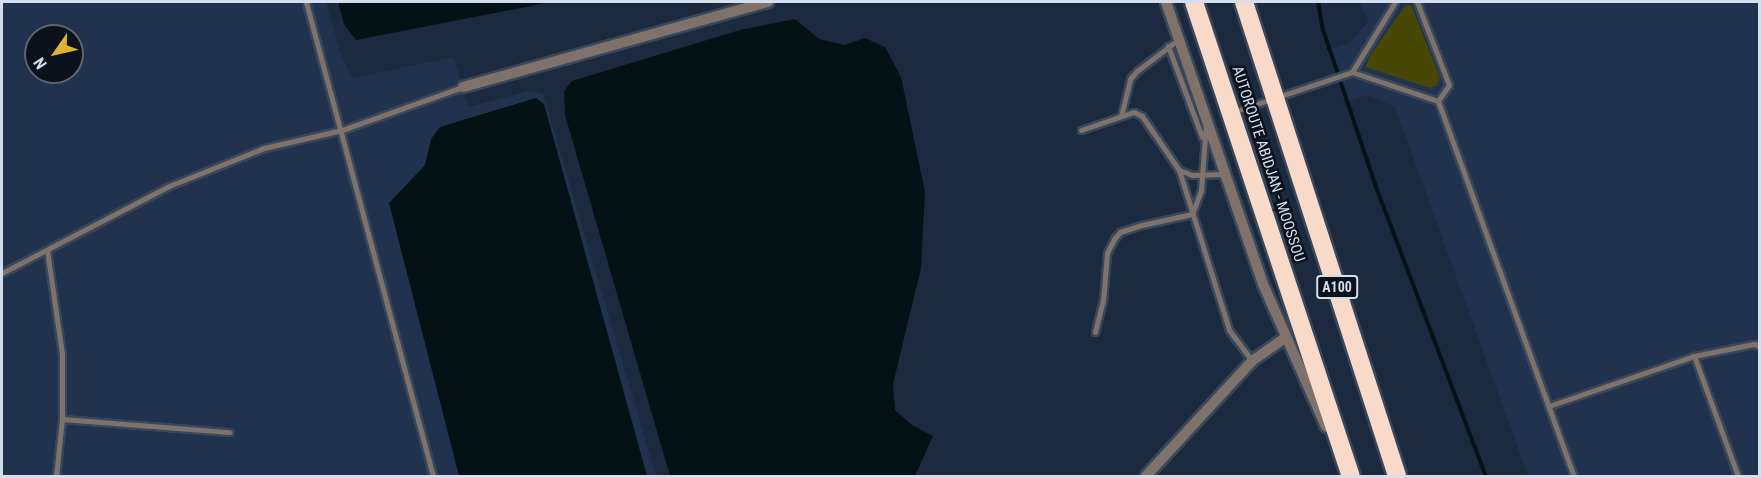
<!DOCTYPE html>
<html>
<head>
<meta charset="utf-8">
<style>
	body { margin:0 }
	#map { position:relative; width:1761px; height:478px; overflow:hidden; background:#1b2a3f; font-family:"Roboto Condensed",sans-serif }
	div>[style] { position:absolute }
	[style*='--x'] { left:calc(var(--x)*1px); top:calc(var(--y)*1px); width:calc(var(--w)*1px); rotate:calc(var(--a)*1deg) }
	.built>* { inset:0; background:#20324d }
	.green>* { inset:0; background:#484806 }
	.water>* { inset:0; background:#041215 }
	.stream>* { height:4px; margin:-2px; padding:0 2px; transform-origin:2px; border-radius:2px; background:#041215 }
	.roads { filter:drop-shadow(2px 0 #39475b) drop-shadow(-2px 0 #39475b) drop-shadow(0 2px #39475b) drop-shadow(0 -2px #39475b) }
	.lane>* { height:5px; margin:-2.5px; padding:0 2.5px; transform-origin:2.5px; border-radius:2.5px; background:#7f726b }
	.street>* { height:10px; margin:-5px; padding:0 5px; transform-origin:5px; border-radius:5px; background:#7f726b }
	.highway>* { height:18px; margin:-9px; padding:0 9px; transform-origin:9px; border-radius:9px; background:#f9d9c7 }
	span { translate:-50% -50%; white-space:nowrap; text-align:center; line-height:1.15; -webkit-text-stroke:5px #0c121c; paint-order:stroke }
	.shield-label span { padding:2px 4px; background:#0c121c; border:2px solid; border-radius:4px; -webkit-text-stroke-width:0 }
	.shield-label { font-size:14px; color:#d4deec; font-weight:700 }
	.street-label { font-size:15px; color:#d4deec }
	.frame { position:absolute; inset:0; border:3px solid #d4deec; pointer-events:none }
	.north { position:absolute; left:24px; top:24px; width:60px; height:60px; box-sizing:border-box; background:#0c121c; border:2px solid #5c646f; border-radius:50%; rotate:236deg; font-size:16px; font-weight:700; line-height:24px; text-align:center; color:#d4deec }
	.north::after { content:''; display:block; margin:auto; width:21px; height:27px; background:#dab333; clip-path:polygon(50% 0,100% 100%,50% 72%,0 100%) }
</style>
</head>
<body>
<div id="map">
	<div class="built">
		<i style="clip-path:polygon(evenodd,2px 2px,326px 2px,341px 54px,352px 78px,454px 57px,468px 107px,529px 91px,543px 93px,656px 476px,2px 476px,2px 2px,36px 36px,72px 36px,72px 72px,36px 72px,36px 36px)"></i>
		<i style="clip-path:polygon(1360px 2px,1759px 2px,1759px 476px,1528px 476px,1395px 107px,1367px 95px,1345px 103px,1327px 51px,1349px 43px,1368px 22px)"></i>
	</div>
	<div class="green">
		<i style="clip-path:polygon(1411px 5px,1440px 78px,1437px 85px,1430px 88px,1366px 67px,1369px 57px,1405px 6px)"></i>
	</div>
	<div class="water">
		<i style="clip-path:polygon(338px 2px,551px 2px,356px 40px,344px 24px)"></i>
		<i style="clip-path:polygon(795px 19px,819px 39px,845px 45px,865px 38px,885px 47px,901px 77px,925px 192px,921px 268px,893px 384px,895px 410px,912px 425px,933px 436px,915px 476px,670px 476px,565px 115px,564px 91px,572px 81px,740px 30px)"></i>
		<i style="clip-path:polygon(536px 98px,544px 104px,647px 476px,459px 476px,389px 203px,425px 165px,431px 139px,440px 127px)"></i>
	</div>
	<div class="stream">
		<i style="--x:1318;--y:2;--w:28;--a:80"></i>
		<i style="--x:1323;--y:30;--w:166;--a:71.3"></i>
		<i style="--x:1376;--y:187;--w:309;--a:69.2"></i>
	</div>
	<div class="roads">
		<div class="lane">
			<i style="--x:306;--y:2;--w:491;--a:75"></i>
			<i style="--x:1417;--y:2;--w:89;--a:68.9"></i>
			<i style="--x:1449;--y:85;--w:19;--a:125"></i>
			<i style="--x:1168;--y:46;--w:97;--a:69.5"></i>
			<i style="--x:1352;--y:72;--w:82;--a:-58.4"></i>
			<i style="--x:1233;--y:112;--w:126;--a:-18.6"></i>
			<i style="--x:1352;--y:72;--w:91;--a:18.6"></i>
			<i style="--x:1438;--y:101;--w:399;--a:70.1"></i>
			<i style="--x:1121;--y:116;--w:38;--a:-76"></i>
			<i style="--x:1130;--y:79;--w:11;--a:-49"></i>
			<i style="--x:1137;--y:71;--w:53;--a:-37.3"></i>
			<i style="--x:1081;--y:130;--w:56;--a:-18.8"></i>
			<i style="--x:1134;--y:112;--w:9;--a:27"></i>
			<i style="--x:1142;--y:116;--w:65;--a:55.6"></i>
			<i style="--x:1179;--y:170;--w:168;--a:72.6"></i>
			<i style="--x:1229;--y:330;--w:39;--a:53"></i>
			<i style="--x:1179;--y:170;--w:14;--a:21"></i>
			<i style="--x:1192;--y:175;--w:32;--a:-2"></i>
			<i style="--x:47;--y:250;--w:105;--a:81.8"></i>
			<i style="--x:62;--y:354;--w:65;--a:90"></i>
			<i style="--x:62;--y:419;--w:57;--a:96"></i>
			<i style="--x:2;--y:273;--w:188;--a:-27.5"></i>
			<i style="--x:169;--y:186;--w:102;--a:-21.8"></i>
			<i style="--x:264;--y:148;--w:80;--a:-13"></i>
			<i style="--x:342;--y:130;--w:128;--a:-19.6"></i>
			<i style="--x:1095;--y:332;--w:32;--a:-76"></i>
			<i style="--x:1103;--y:301;--w:48;--a:-85.2"></i>
			<i style="--x:1107;--y:253;--w:16;--a:-63"></i>
			<i style="--x:1114;--y:239;--w:9;--a:-49"></i>
			<i style="--x:1120;--y:232;--w:23;--a:-18"></i>
			<i style="--x:1142;--y:225;--w:51;--a:-12.4"></i>
			<i style="--x:1192;--y:214;--w:26;--a:-69"></i>
			<i style="--x:1201;--y:190;--w:66;--a:-85.7"></i>
			<i style="--x:1694;--y:356;--w:128;--a:69.9"></i>
			<i style="--x:1549;--y:406;--w:153;--a:-19"></i>
			<i style="--x:1694;--y:356;--w:61;--a:-11.3"></i>
			<i style="--x:1754;--y:344;--w:6;--a:18"></i>
			<i style="--x:62;--y:419;--w:168;--a:4.5"></i>
		</div>
		<div class="street">
			<i style="--x:1166;--y:2;--w:298;--a:71"></i>
			<i style="--x:1263;--y:284;--w:156;--a:66.2"></i>
			<i style="--x:463;--y:87;--w:317;--a:-15.6"></i>
			<i style="--x:1146;--y:476;--w:156;--a:-47.3"></i>
			<i style="--x:1252;--y:361;--w:39;--a:-35"></i>
		</div>
		<div class="highway">
			<i style="--x:1194;--y:2;--w:499;--a:71.7"></i>
			<i style="--x:1244;--y:2;--w:498;--a:72.1"></i>
		</div>
	</div>
	<div class="shield-label">
		<span style="left:1337px;top:287px">A100</span>
	</div>
	<div class="street-label">
		<span style="left:1268px;top:164px;rotate:72deg">AUTOROUTE ABIDJAN - MOOSSOU</span>
	</div>
	<div class="frame"></div>
	<div class="north">N</div>
</div>
</body>
</html>
